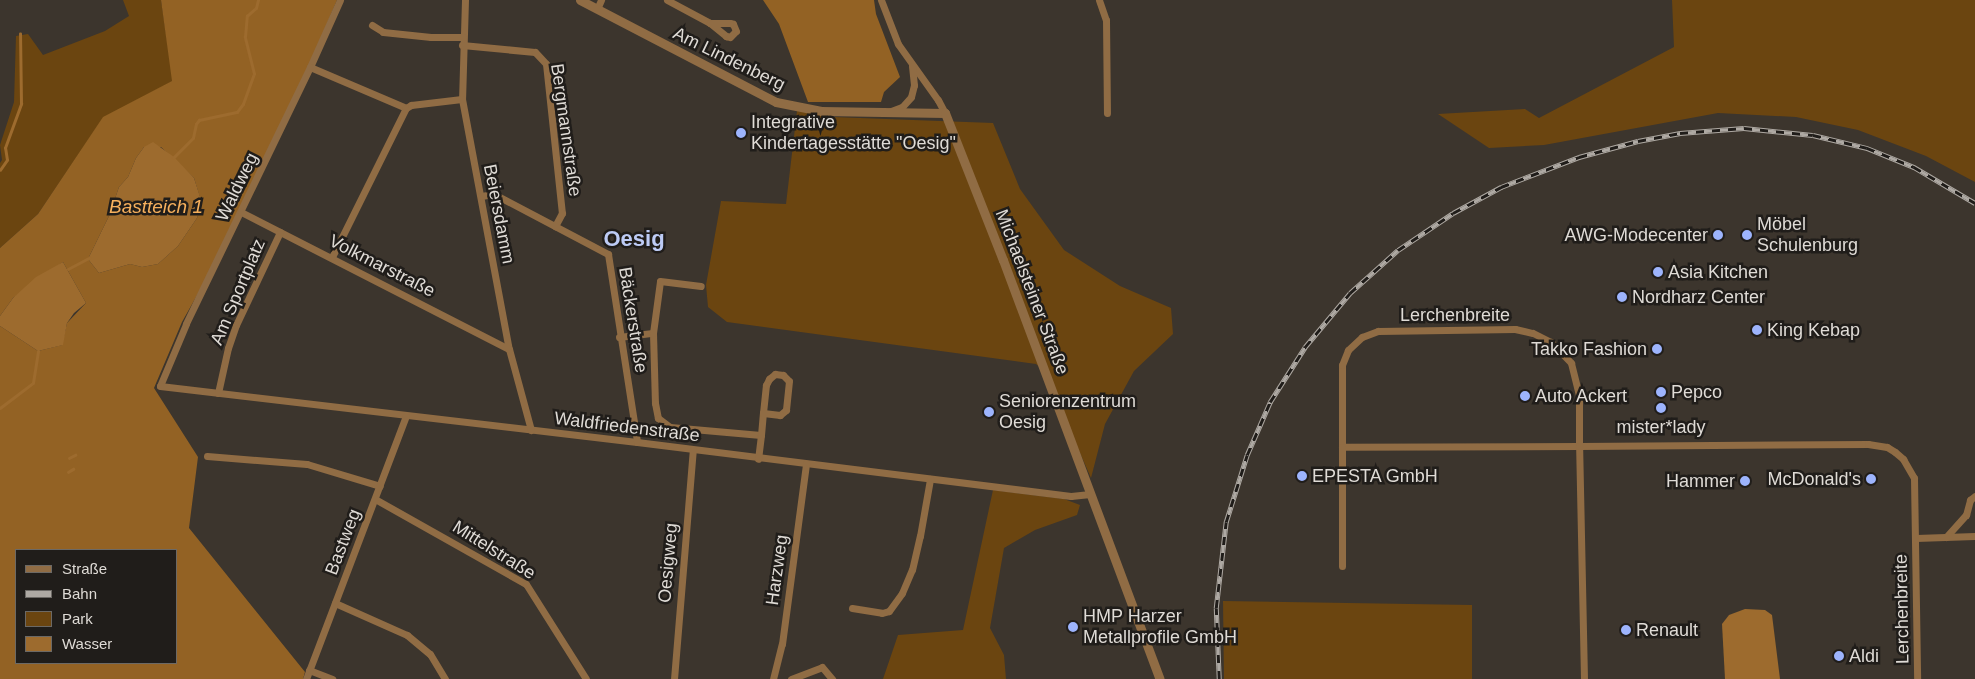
<!DOCTYPE html>
<html>
<head>
<meta charset="utf-8">
<style>
	body { margin:0 }
	#map { position:relative; width:1975px; height:679px; overflow:hidden; background:#3c352d; font-family:Arial,sans-serif }
	div>[style] { position:absolute }
	[style*='--x'] { left:calc(var(--x)*1px); top:calc(var(--y)*1px); width:calc(var(--w)*1px); rotate:calc(var(--a)*1deg) }
	.green>* { inset:0; background:#6b4510 }
	.forest>* { inset:0; background:#936224 }
	.water>* { inset:0; background:#9d6b2e }
	.stream>* { height:2.5px; margin:-1.25px; padding:0 1.25px; transform-origin:1.25px; border-radius:1.25px; background:#9d6b2e }
	.minor>* { height:7px; margin:-3.5px; padding:0 3.5px; transform-origin:3.5px; border-radius:3.5px; background:#906c44 }
	.tertiary>* { height:9px; margin:-4.5px; padding:0 4.5px; transform-origin:4.5px; border-radius:4.5px; background:#906c44 }
	.rail>* { height:4.5px; margin-top:-2.25px; transform-origin:0; background:repeating-linear-gradient(90deg,#201d1a 0 8px,#aea9a3 0 16px); box-sizing:border-box; border-block:1px solid #aea9a3 }
	.dots>* { width:14px; height:14px; translate:-50% -50%; box-sizing:border-box; border:2px solid #201d1a; border-radius:50% }
	span { translate:-50% -50%; white-space:nowrap; text-align:center; line-height:1.15; -webkit-text-stroke:5px #201d1a; paint-order:stroke }
	.street-label { font-size:18px; color:#dfdbd6 }
	.poi-label { font-size:18px; color:#dfdbd6 }
	.left { translate:0 -50%; text-align:left }
	.right { translate:-100% -50%; text-align:right }
	.water-label { font-size:19px; color:#f6b05d; font-style:italic }
	.district-label { font-size:22px; color:#bdcbf5; font-weight:700 }
	.legend { position:absolute; left:15px; top:549px; width:162px; height:115px; box-sizing:border-box; background:#201d1a; border:1px solid #6c6965; margin:0; padding:6px 9px; list-style:none; font-size:15px; color:#dfdbd6 }
	.legend li { display:flex; align-items:center; gap:10px; height:25px }
	.legend b { width:25px; border:1px solid #6c6965 }
</style>
</head>
<body>
<div id="map">
	<div class="green">
		<i style="clip-path:polygon(123px 0,161px 0,173px 81px,103px 118px,38px 214px,0 248px,0 163px,2px 160px,0 145px,14px 102px,16px 36px,28px 34px,43px 55px,105px 31px,129px 16px)"></i>
		<i style="clip-path:polygon(1672px 0,1975px 0,1975px 182px,1926px 156px,1858px 130px,1796px 117px,1718px 113px,1544px 145px,1489px 148px,1438px 114px,1525px 109px,1539px 118px,1674px 47px)"></i>
		<i style="clip-path:polygon(797px 111px,833px 117px,993px 123px,1020px 189px,1064px 250px,1120px 286px,1171px 308px,1173px 334px,1134px 371px,1105px 424px,1091px 478px,1044px 371px,1036px 364px,727px 322px,708px 307px,706px 285px,721px 201px,786px 204px)"></i>
		<i style="clip-path:polygon(993px 490px,1064px 499px,1080px 505px,1077px 515px,1035px 530px,1004px 548px,990px 628px,1004px 655px,1006px 679px,883px 679px,898px 635px,963px 630px)"></i>
		<i style="clip-path:polygon(1223px 601px,1472px 605px,1472px 679px,1224px 679px)"></i>
	</div>
	<div class="forest">
		<i style="clip-path:polygon(evenodd,161px 0,337px 0,300px 87px,214px 265px,182px 322px,154px 388px,198px 457px,189px 528px,305px 672px,303px 679px,0 679px,0 326px,38px 351px,62px 345px,67px 323px,86px 303px,63px 262px,13px 298px,0 316px,0 248px,38px 214px,103px 117px,172px 81px,161px 0,144px 147px,161px 147px,194px 178px,202px 204px,197px 218px,178px 246px,158px 264px,142px 267px,130px 264px,99px 273px,88px 259px,109px 216px,119px 187px,128px 177px,136px 158px,144px 147px,161px 0,16px 550px,176px 550px,176px 663px,16px 663px,16px 550px)"></i>
		<i style="clip-path:polygon(763px 0,874px 0,876px 14px,900px 77px,884px 92px,881px 102px,808px 102px,779px 24px)"></i>
	</div>
	<div class="water">
		<i style="clip-path:polygon(153px 142px,174px 157px,194px 178px,202px 203px,197px 218px,178px 246px,158px 264px,142px 267px,130px 264px,99px 273px,88px 259px,109px 216px,119px 187px,128px 177px,136px 158px,144px 147px)"></i>
		<i style="clip-path:polygon(63px 262px,86px 303px,74px 313px,67px 323px,63px 345px,38px 351px,0 326px,0 316px,13px 298px,36px 277px)"></i>
		<i style="clip-path:polygon(1745px 609px,1765px 610px,1772px 615px,1780px 679px,1725px 679px,1722px 624px,1729px 615px)"></i>
	</div>
	<div class="stream">
		<i style="--x:173;--y:158;--w:28;--a:-45"></i>
		<i style="--x:193;--y:138;--w:14;--a:-78"></i>
		<i style="--x:196;--y:124;--w:5;--a:-53"></i>
		<i style="--x:199;--y:120;--w:39;--a:-12"></i>
		<i style="--x:237;--y:112;--w:10;--a:-53"></i>
		<i style="--x:243;--y:104;--w:32;--a:-70"></i>
		<i style="--x:254;--y:74;--w:38;--a:-104"></i>
		<i style="--x:245;--y:37;--w:21;--a:-85"></i>
		<i style="--x:247;--y:16;--w:12;--a:-42"></i>
		<i style="--x:256;--y:8;--w:8;--a:-76"></i>
		<i style="--x:0;--y:170;--w:12;--a:-55"></i>
		<i style="--x:7;--y:160;--w:12;--a:-99"></i>
		<i style="--x:5;--y:148;--w:47;--a:-70"></i>
		<i style="--x:21;--y:104;--w:70;--a:-90.8"></i>
		<i style="--x:68;--y:269;--w:24;--a:-28"></i>
		<i style="--x:0;--y:408;--w:41;--a:-37.1"></i>
		<i style="--x:33;--y:383;--w:32;--a:-81"></i>
		<i style="--x:69;--y:458;--w:7;--a:-27"></i>
		<i style="--x:68;--y:472;--w:6;--a:-31"></i>
	</div>
	<div class="minor">
		<i style="--x:340;--y:0;--w:73;--a:114.1"></i>
		<i style="--x:310;--y:67;--w:285;--a:115.8"></i>
		<i style="--x:186;--y:324;--w:67;--a:112.8"></i>
		<i style="--x:160;--y:386;--w:480;--a:6.7"></i>
		<i style="--x:637;--y:442;--w:437;--a:7.1"></i>
		<i style="--x:1071;--y:496;--w:19;--a:-6"></i>
		<i style="--x:465;--y:0;--w:99;--a:91.7"></i>
		<i style="--x:462;--y:99;--w:254;--a:79.4"></i>
		<i style="--x:509;--y:349;--w:84;--a:74.8"></i>
		<i style="--x:667;--y:0;--w:49;--a:28.1"></i>
		<i style="--x:710;--y:23;--w:21;--a:39"></i>
		<i style="--x:726;--y:36;--w:4;--a:14"></i>
		<i style="--x:730;--y:37;--w:8;--a:-45"></i>
		<i style="--x:736;--y:31;--w:8;--a:-113"></i>
		<i style="--x:733;--y:24;--w:3;--a:-162"></i>
		<i style="--x:730;--y:23;--w:20;--a:180"></i>
		<i style="--x:881;--y:0;--w:47;--a:68.9"></i>
		<i style="--x:898;--y:44;--w:69;--a:54.5"></i>
		<i style="--x:938;--y:100;--w:15;--a:62"></i>
		<i style="--x:1099;--y:0;--w:21;--a:71"></i>
		<i style="--x:1106;--y:20;--w:93;--a:89.4"></i>
		<i style="--x:597;--y:9;--w:10;--a:-66"></i>
		<i style="--x:372;--y:25;--w:13;--a:32"></i>
		<i style="--x:383;--y:32;--w:48;--a:5.9"></i>
		<i style="--x:431;--y:37;--w:32;--a:0"></i>
		<i style="--x:462;--y:45;--w:73;--a:5.5"></i>
		<i style="--x:535;--y:52;--w:16;--a:47"></i>
		<i style="--x:546;--y:64;--w:150;--a:83.9"></i>
		<i style="--x:562;--y:213;--w:15;--a:118"></i>
		<i style="--x:310;--y:67;--w:104;--a:23.1"></i>
		<i style="--x:891;--y:111;--w:12;--a:-20"></i>
		<i style="--x:902;--y:107;--w:13;--a:-48"></i>
		<i style="--x:911;--y:97;--w:12;--a:-76"></i>
		<i style="--x:914;--y:85;--w:19;--a:-96"></i>
		<i style="--x:481;--y:196;--w:13;--a:-9"></i>
		<i style="--x:494;--y:194;--w:129;--a:27.8"></i>
		<i style="--x:608;--y:254;--w:190;--a:81.2"></i>
		<i style="--x:241;--y:212;--w:301;--a:27.1"></i>
		<i style="--x:332;--y:257;--w:166;--a:-63.6"></i>
		<i style="--x:406;--y:108;--w:6;--a:-31"></i>
		<i style="--x:411;--y:105;--w:51;--a:-6.7"></i>
		<i style="--x:1515;--y:329;--w:18;--a:13"></i>
		<i style="--x:1533;--y:333;--w:20;--a:27"></i>
		<i style="--x:1551;--y:342;--w:29;--a:46"></i>
		<i style="--x:1571;--y:363;--w:32;--a:76"></i>
		<i style="--x:1579;--y:394;--w:52;--a:90"></i>
		<i style="--x:1579;--y:446;--w:237;--a:179.8"></i>
		<i style="--x:1342;--y:447;--w:82;--a:-90"></i>
		<i style="--x:1342;--y:365;--w:16;--a:-68"></i>
		<i style="--x:1348;--y:350;--w:19;--a:-43"></i>
		<i style="--x:1362;--y:337;--w:17;--a:-21"></i>
		<i style="--x:1378;--y:331;--w:137;--a:-0.8"></i>
		<i style="--x:653;--y:333;--w:70;--a:88.4"></i>
		<i style="--x:655;--y:403;--w:15;--a:79"></i>
		<i style="--x:658;--y:418;--w:15;--a:37"></i>
		<i style="--x:670;--y:427;--w:91;--a:5"></i>
		<i style="--x:761;--y:435;--w:24;--a:97"></i>
		<i style="--x:619;--y:337;--w:34;--a:-7"></i>
		<i style="--x:653;--y:333;--w:52;--a:-82.3"></i>
		<i style="--x:660;--y:281;--w:41;--a:7"></i>
		<i style="--x:218;--y:393;--w:46;--a:-77.5"></i>
		<i style="--x:228;--y:348;--w:24;--a:-71"></i>
		<i style="--x:236;--y:325;--w:103;--a:-64.7"></i>
		<i style="--x:761;--y:435;--w:22;--a:-85"></i>
		<i style="--x:763;--y:413;--w:28;--a:-84"></i>
		<i style="--x:766;--y:385;--w:7;--a:-63"></i>
		<i style="--x:769;--y:379;--w:8;--a:-40"></i>
		<i style="--x:775;--y:374;--w:8;--a:7"></i>
		<i style="--x:783;--y:375;--w:8;--a:45"></i>
		<i style="--x:789;--y:381;--w:29;--a:96"></i>
		<i style="--x:786;--y:410;--w:8;--a:140"></i>
		<i style="--x:780;--y:415;--w:17;--a:-173"></i>
		<i style="--x:1342;--y:447;--w:119;--a:90"></i>
		<i style="--x:207;--y:456;--w:100;--a:4.6"></i>
		<i style="--x:307;--y:464;--w:76;--a:16.8"></i>
		<i style="--x:375;--y:499;--w:173;--a:29.4"></i>
		<i style="--x:526;--y:584;--w:112;--a:57.7"></i>
		<i style="--x:1946;--y:537;--w:30;--a:-48"></i>
		<i style="--x:1966;--y:515;--w:16;--a:-75"></i>
		<i style="--x:1970;--y:500;--w:6;--a:-39"></i>
		<i style="--x:1916;--y:538;--w:59;--a:-1.9"></i>
		<i style="--x:335;--y:603;--w:79;--a:24"></i>
		<i style="--x:407;--y:635;--w:30;--a:40"></i>
		<i style="--x:430;--y:654;--w:29;--a:59"></i>
		<i style="--x:852;--y:608;--w:30;--a:9"></i>
		<i style="--x:882;--y:613;--w:7;--a:-16"></i>
		<i style="--x:889;--y:611;--w:22;--a:-54"></i>
		<i style="--x:902;--y:593;--w:25;--a:-67"></i>
		<i style="--x:912;--y:570;--w:35;--a:-77"></i>
		<i style="--x:920;--y:536;--w:58;--a:-80"></i>
		<i style="--x:309;--y:670;--w:25;--a:21"></i>
		<i style="--x:306;--y:679;--w:281;--a:-69.2"></i>
		<i style="--x:674;--y:679;--w:230;--a:-85.3"></i>
		<i style="--x:773;--y:679;--w:36;--a:-76"></i>
		<i style="--x:782;--y:644;--w:182;--a:-82.4"></i>
		<i style="--x:791;--y:679;--w:33;--a:-21"></i>
		<i style="--x:822;--y:667;--w:16;--a:50"></i>
		<i style="--x:1584;--y:679;--w:233;--a:-91.2"></i>
		<i style="--x:1579;--y:446;--w:289;--a:-0.4"></i>
		<i style="--x:1868;--y:444;--w:19;--a:9"></i>
		<i style="--x:1887;--y:447;--w:9;--a:32"></i>
		<i style="--x:1895;--y:452;--w:11;--a:41"></i>
		<i style="--x:1903;--y:459;--w:22;--a:60"></i>
		<i style="--x:1914;--y:478;--w:201;--a:89.1"></i>
	</div>
	<div class="tertiary">
		<i style="--x:580;--y:0;--w:221;--a:27.5"></i>
		<i style="--x:776;--y:102;--w:46;--a:11.3"></i>
		<i style="--x:821;--y:111;--w:124;--a:0.9"></i>
		<i style="--x:945;--y:113;--w:158;--a:68.5"></i>
		<i style="--x:1003;--y:260;--w:447;--a:69.5"></i>
	</div>
	<div class="rail">
		<i style="--x:1219;--y:679;--w:71;--a:-92.4"></i>
		<i style="--x:1216;--y:608;--w:87;--a:-83.4"></i>
		<i style="--x:1226;--y:522;--w:70;--a:-72.6"></i>
		<i style="--x:1247;--y:455;--w:58;--a:-66.5"></i>
		<i style="--x:1270;--y:402;--w:65;--a:-57.5"></i>
		<i style="--x:1305;--y:347;--w:70;--a:-50.2"></i>
		<i style="--x:1350;--y:293;--w:64;--a:-41.9"></i>
		<i style="--x:1398;--y:250;--w:66;--a:-33.9"></i>
		<i style="--x:1453;--y:213;--w:55;--a:-28.4"></i>
		<i style="--x:1501;--y:187;--w:84;--a:-21"></i>
		<i style="--x:1579;--y:157;--w:61;--a:-15.2"></i>
		<i style="--x:1638;--y:141;--w:43;--a:-10.8"></i>
		<i style="--x:1680;--y:133;--w:64;--a:-4.5"></i>
		<i style="--x:1744;--y:128;--w:69;--a:5.8"></i>
		<i style="--x:1813;--y:135;--w:56;--a:13.5"></i>
		<i style="--x:1867;--y:148;--w:51;--a:22"></i>
		<i style="--x:1914;--y:167;--w:71;--a:30.5"></i>
	</div>
	<div class="dots">
		<i style="left:741px;top:133px;background:#9db4fd"></i>
		<i style="left:1718px;top:235px;background:#9db4fd"></i>
		<i style="left:1747px;top:235px;background:#9db4fd"></i>
		<i style="left:1658px;top:272px;background:#9db4fd"></i>
		<i style="left:1622px;top:297px;background:#9db4fd"></i>
		<i style="left:1757px;top:330px;background:#9db4fd"></i>
		<i style="left:1657px;top:349px;background:#9db4fd"></i>
		<i style="left:1661px;top:392px;background:#9db4fd"></i>
		<i style="left:1525px;top:396px;background:#9db4fd"></i>
		<i style="left:1661px;top:408px;background:#9db4fd"></i>
		<i style="left:989px;top:412px;background:#9db4fd"></i>
		<i style="left:1302px;top:476px;background:#9db4fd"></i>
		<i style="left:1871px;top:479px;background:#9db4fd"></i>
		<i style="left:1745px;top:481px;background:#9db4fd"></i>
		<i style="left:1073px;top:627px;background:#9db4fd"></i>
		<i style="left:1626px;top:630px;background:#9db4fd"></i>
		<i style="left:1839px;top:656px;background:#9db4fd"></i>
	</div>
	<div class="street-label">
		<span style="left:729px;top:59px;rotate:26deg">Am Lindenberg</span>
		<span style="left:566px;top:130px;rotate:82deg">Bergmannstraße</span>
		<span style="left:237px;top:187px;rotate:-64deg">Waldweg</span>
		<span style="left:499px;top:214px;rotate:79deg">Beiersdamm</span>
		<span style="left:382px;top:266px;rotate:27deg">Volkmarstraße</span>
		<span style="left:238px;top:292px;rotate:-67deg">Am Sportplatz</span>
		<span style="left:1032px;top:292px;rotate:69deg">Michaelsteiner Straße</span>
		<span style="left:1455px;top:315px">Lerchenbreite</span>
		<span style="left:633px;top:320px;rotate:81deg">Bäckerstraße</span>
		<span style="left:627px;top:427px;rotate:7deg">Waldfriedenstraße</span>
		<span style="left:343px;top:542px;rotate:-69deg">Bastweg</span>
		<span style="left:494px;top:550px;rotate:32deg">Mittelstraße</span>
		<span style="left:668px;top:563px;rotate:-85deg">Oesigweg</span>
		<span style="left:777px;top:570px;rotate:-82deg">Harzweg</span>
		<span style="left:1902px;top:609px;rotate:-91deg">Lerchenbreite</span>
	</div>
	<div class="poi-label">
		<span class="left" style="left:751px;top:133px">Integrative<br>Kindertagesstätte "Oesig"</span>
		<span class="left" style="left:1757px;top:235px">Möbel<br>Schulenburg</span>
		<span class="right" style="left:1708px;top:235px">AWG-Modecenter</span>
		<span class="left" style="left:1668px;top:272px">Asia Kitchen</span>
		<span class="left" style="left:1632px;top:297px">Nordharz Center</span>
		<span class="left" style="left:1767px;top:330px">King Kebap</span>
		<span class="right" style="left:1647px;top:349px">Takko Fashion</span>
		<span class="left" style="left:1671px;top:392px">Pepco</span>
		<span class="left" style="left:1535px;top:396px">Auto Ackert</span>
		<span class="left" style="left:999px;top:412px">Seniorenzentrum<br>Oesig</span>
		<span style="left:1661px;top:427px">mister*lady</span>
		<span class="left" style="left:1312px;top:476px">EPESTA GmbH</span>
		<span class="right" style="left:1861px;top:479px">McDonald's</span>
		<span class="right" style="left:1735px;top:481px">Hammer</span>
		<span class="left" style="left:1083px;top:627px">HMP Harzer<br>Metallprofile GmbH</span>
		<span class="left" style="left:1636px;top:630px">Renault</span>
		<span class="left" style="left:1849px;top:656px">Aldi</span>
	</div>
	<div class="water-label">
		<span style="left:156px;top:207px">Bastteich 1</span>
	</div>
	<div class="district-label">
		<span style="left:634px;top:239px">Oesig</span>
	</div>
	<ul class="legend">
	<li><b style="height:6px;background:#906c44"></b>Straße</li>
	<li><b style="height:6px;background:#aea9a3"></b>Bahn</li>
	<li><b style="height:14px;background:#6b4510"></b>Park</li>
	<li><b style="height:14px;background:#9d6b2e"></b>Wasser</li>
	</ul>
</div>
</body>
</html>
